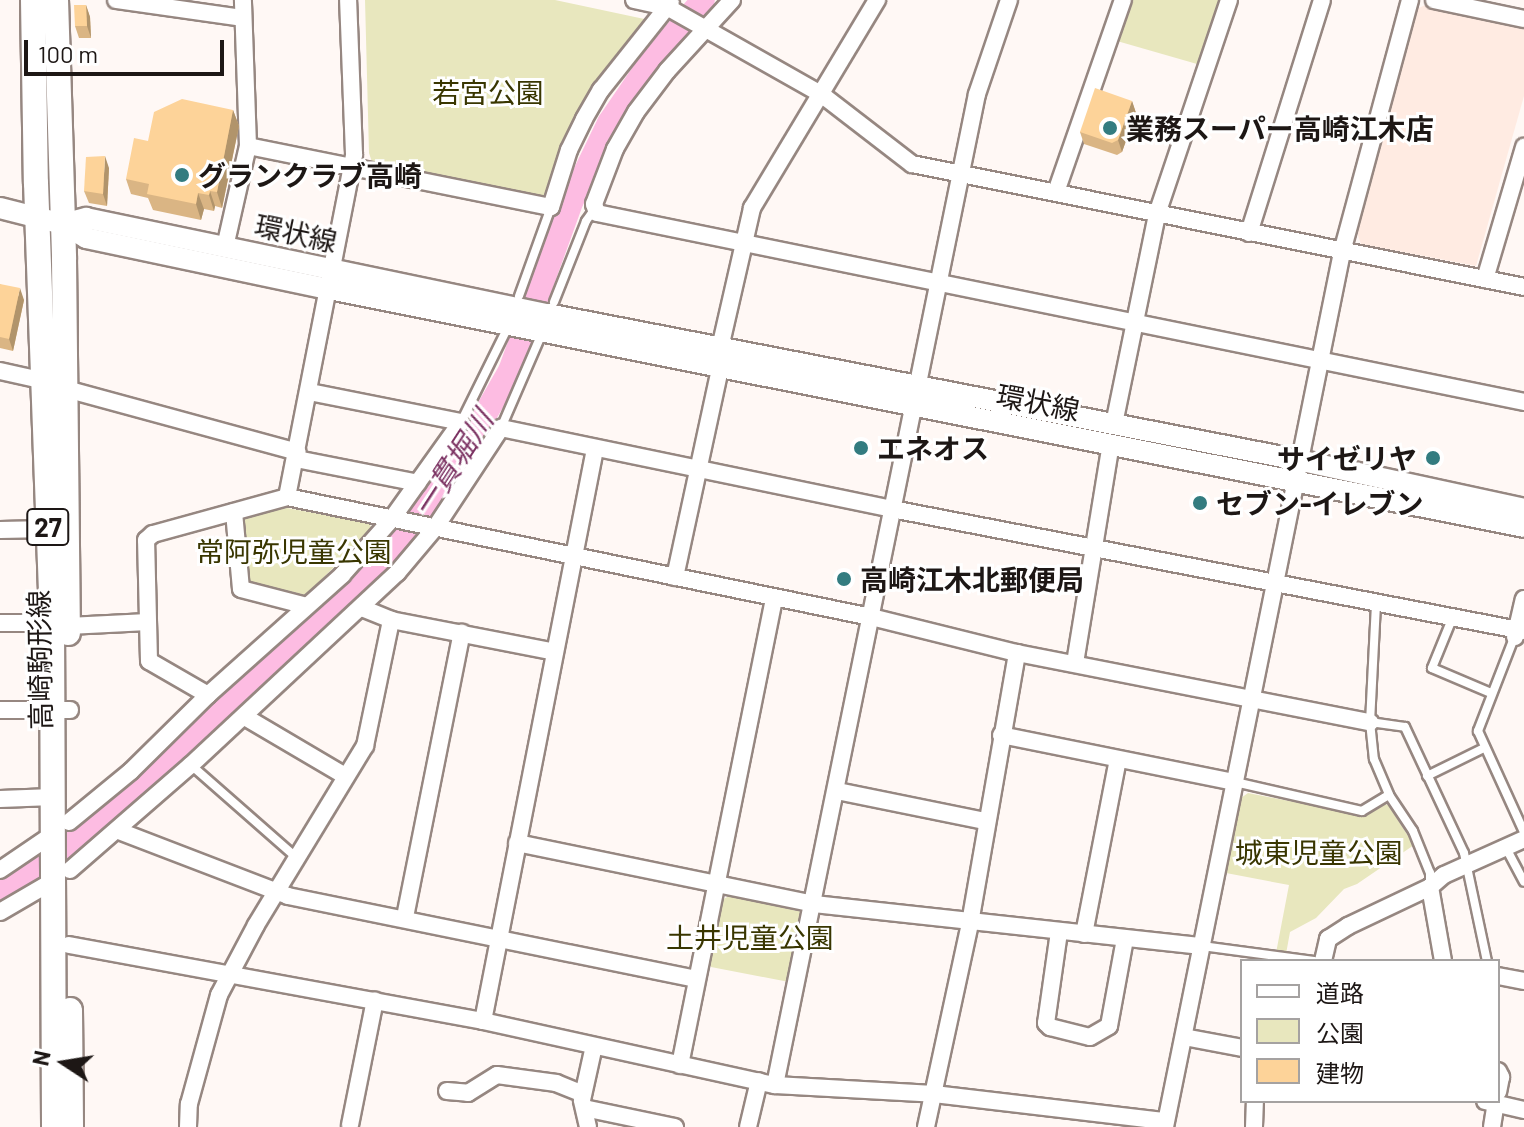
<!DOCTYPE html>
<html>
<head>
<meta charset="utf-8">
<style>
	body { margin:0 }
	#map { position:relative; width:1524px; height:1127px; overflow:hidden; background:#fff8f5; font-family:Barlow,"Noto Sans JP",sans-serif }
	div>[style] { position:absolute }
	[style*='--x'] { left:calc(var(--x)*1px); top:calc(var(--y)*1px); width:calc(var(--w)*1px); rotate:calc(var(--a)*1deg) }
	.built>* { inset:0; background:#ffebe2 }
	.green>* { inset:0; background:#e8e7be }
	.river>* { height:24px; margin:-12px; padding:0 12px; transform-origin:12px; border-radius:12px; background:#fdbce2 }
	.roads { filter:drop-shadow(2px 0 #968781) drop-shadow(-2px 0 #968781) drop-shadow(0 2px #968781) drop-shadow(0 -2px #968781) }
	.service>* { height:8px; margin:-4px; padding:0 4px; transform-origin:4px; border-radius:4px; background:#fff }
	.minor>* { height:16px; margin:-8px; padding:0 8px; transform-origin:8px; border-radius:8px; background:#fff }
	.tertiary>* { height:20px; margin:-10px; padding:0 10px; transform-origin:10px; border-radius:10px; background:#fff }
	.primary>* { height:24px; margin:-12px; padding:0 12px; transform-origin:12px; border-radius:12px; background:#fff }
	.wall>* { inset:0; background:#dab584 }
	.shaded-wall>* { inset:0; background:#b1946b }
	.building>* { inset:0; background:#fdd399 }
	.dots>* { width:22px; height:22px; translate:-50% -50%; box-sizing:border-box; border:4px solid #fff; border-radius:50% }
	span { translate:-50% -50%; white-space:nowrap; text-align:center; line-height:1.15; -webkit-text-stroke:6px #fff; paint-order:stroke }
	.shield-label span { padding:2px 6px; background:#fff; border:2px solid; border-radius:6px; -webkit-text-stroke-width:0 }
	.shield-label { font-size:26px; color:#1d1715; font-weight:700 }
	.park-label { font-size:28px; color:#393600 }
	.poi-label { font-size:28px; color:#1d1715; font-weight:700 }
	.left { translate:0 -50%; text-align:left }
	.right { translate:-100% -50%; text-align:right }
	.street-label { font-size:28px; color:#1d1715 }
	.water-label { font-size:30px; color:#7c3363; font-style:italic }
	.legend { position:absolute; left:1240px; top:959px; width:260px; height:144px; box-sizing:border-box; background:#fff; border:2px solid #a5a2a1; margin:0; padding:10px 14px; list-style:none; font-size:24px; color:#1d1715 }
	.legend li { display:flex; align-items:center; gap:16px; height:40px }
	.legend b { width:40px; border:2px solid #a5a2a1 }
	.north { position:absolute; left:24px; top:1023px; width:80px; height:80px; -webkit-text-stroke:6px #fff; paint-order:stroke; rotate:282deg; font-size:22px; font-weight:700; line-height:32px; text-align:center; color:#1d1715 }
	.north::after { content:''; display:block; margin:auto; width:28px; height:36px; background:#1d1715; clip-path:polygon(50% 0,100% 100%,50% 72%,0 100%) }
	.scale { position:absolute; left:24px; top:40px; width:200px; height:36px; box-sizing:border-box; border:4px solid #1d1715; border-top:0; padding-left:10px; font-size:24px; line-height:28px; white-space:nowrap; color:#1d1715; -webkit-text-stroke:6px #fff; paint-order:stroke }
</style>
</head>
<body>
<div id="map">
	<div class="built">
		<i style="clip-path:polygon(1425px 5px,1524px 25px,1524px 96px,1476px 266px,1361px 244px,1357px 233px,1417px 9px)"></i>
	</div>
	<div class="green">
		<i style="clip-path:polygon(365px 0,555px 0,649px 20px,626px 52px,549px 200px,372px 162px,369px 153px)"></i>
		<i style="clip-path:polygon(1131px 0,1219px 0,1197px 64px,1117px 41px)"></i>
		<i style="clip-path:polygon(287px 508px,369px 523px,372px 529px,306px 595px,246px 581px,243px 523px,246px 516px)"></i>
		<i style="clip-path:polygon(1248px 793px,1361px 815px,1383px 804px,1388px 805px,1414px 845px,1357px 884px,1344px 889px,1316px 918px,1290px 932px,1286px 954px,1276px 953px,1289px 885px,1226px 873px,1241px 798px)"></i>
		<i style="clip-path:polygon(729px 896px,807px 913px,789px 982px,711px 967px,707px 957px,720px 901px)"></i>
	</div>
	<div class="river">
		<i style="--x:0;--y:891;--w:113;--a:-34.5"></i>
		<i style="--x:93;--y:827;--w:291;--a:-42.1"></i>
		<i style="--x:309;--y:632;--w:130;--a:-45"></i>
		<i style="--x:401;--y:540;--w:107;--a:-54.5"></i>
		<i style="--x:463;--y:453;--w:95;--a:-60.2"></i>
		<i style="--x:510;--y:371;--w:182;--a:-70.1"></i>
		<i style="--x:572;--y:200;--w:85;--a:-64.3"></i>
		<i style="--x:609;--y:123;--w:73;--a:-55.7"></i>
		<i style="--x:650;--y:63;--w:82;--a:-49.9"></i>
	</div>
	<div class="roads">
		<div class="service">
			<i style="--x:519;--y:296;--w:95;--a:-70.2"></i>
			<i style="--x:554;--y:302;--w:87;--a:-68.4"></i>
			<i style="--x:586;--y:221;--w:14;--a:-54"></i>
			<i style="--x:461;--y:422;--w:99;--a:-63.7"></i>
			<i style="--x:501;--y:428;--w:96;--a:-66.6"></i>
			<i style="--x:1376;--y:604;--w:118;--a:92.9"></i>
			<i style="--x:1370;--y:722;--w:37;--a:84"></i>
			<i style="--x:1374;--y:759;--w:39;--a:67"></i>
			<i style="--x:1389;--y:795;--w:43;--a:56.3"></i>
			<i style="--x:1413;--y:831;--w:45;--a:68"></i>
			<i style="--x:1430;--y:873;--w:12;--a:90"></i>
			<i style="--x:1452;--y:619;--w:53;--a:112.2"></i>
			<i style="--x:1432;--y:668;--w:64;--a:23"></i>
			<i style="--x:1514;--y:638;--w:100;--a:111.2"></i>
			<i style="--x:1478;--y:731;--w:111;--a:65.5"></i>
			<i style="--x:1370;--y:722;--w:35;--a:8"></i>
			<i style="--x:1405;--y:727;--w:139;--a:64.9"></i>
			<i style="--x:1464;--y:853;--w:110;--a:78"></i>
			<i style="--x:191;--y:765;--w:141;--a:41.3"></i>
			<i style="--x:1427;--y:776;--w:64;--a:-26.2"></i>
			<i style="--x:1235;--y:782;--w:130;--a:12.9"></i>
			<i style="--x:1362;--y:811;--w:31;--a:-31"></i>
			<i style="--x:1506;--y:848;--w:38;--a:62"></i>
			<i style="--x:1202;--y:946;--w:113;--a:7.6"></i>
		</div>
		<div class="minor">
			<i style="--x:116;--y:0;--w:128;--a:8.1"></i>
			<i style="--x:634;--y:0;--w:34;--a:12"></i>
			<i style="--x:667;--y:7;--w:177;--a:29.5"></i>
			<i style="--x:821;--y:94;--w:115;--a:37.6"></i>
			<i style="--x:912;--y:164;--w:624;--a:11.36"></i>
			<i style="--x:732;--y:0;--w:96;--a:132.5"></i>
			<i style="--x:667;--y:71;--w:51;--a:127.1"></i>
			<i style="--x:636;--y:112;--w:43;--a:119.6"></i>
			<i style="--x:615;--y:149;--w:59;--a:110.9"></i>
			<i style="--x:594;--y:204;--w:9;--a:72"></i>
			<i style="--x:597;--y:213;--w:946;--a:11.52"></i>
			<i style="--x:1434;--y:0;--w:92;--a:11.9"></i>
			<i style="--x:248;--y:146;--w:309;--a:11.4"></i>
			<i style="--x:551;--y:207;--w:60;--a:-72.5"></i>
			<i style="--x:569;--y:150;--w:34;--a:-64"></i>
			<i style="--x:584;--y:119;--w:34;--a:-60"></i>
			<i style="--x:601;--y:90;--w:112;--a:-51.5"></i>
			<i style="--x:1056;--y:192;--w:203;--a:-70.8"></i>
			<i style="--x:1249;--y:233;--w:244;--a:-72.6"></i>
			<i style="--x:225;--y:247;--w:104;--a:-77.2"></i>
			<i style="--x:248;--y:146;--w:146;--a:-92"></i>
			<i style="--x:1485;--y:279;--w:138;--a:-73.5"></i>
			<i style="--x:720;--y:348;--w:144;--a:-77.1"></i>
			<i style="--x:752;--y:208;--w:243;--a:-59"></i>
			<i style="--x:0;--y:371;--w:46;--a:12.5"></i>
			<i style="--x:66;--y:389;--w:240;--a:15.2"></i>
			<i style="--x:1114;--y:424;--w:214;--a:-78.4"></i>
			<i style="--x:1157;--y:214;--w:226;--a:-71.4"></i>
			<i style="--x:296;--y:459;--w:124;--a:11.1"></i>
			<i style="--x:287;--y:497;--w:349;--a:-78.9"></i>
			<i style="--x:354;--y:154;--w:154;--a:-92.2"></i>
			<i style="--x:234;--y:512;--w:77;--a:84.8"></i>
			<i style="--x:241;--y:589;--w:68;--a:14.4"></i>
			<i style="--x:0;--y:530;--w:48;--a:-1.2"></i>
			<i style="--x:675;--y:577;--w:217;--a:-77.8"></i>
			<i style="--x:362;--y:608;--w:31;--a:22"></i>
			<i style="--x:391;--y:620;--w:167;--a:11"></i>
			<i style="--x:0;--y:623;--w:52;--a:0"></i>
			<i style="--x:68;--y:626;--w:80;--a:-2.9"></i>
			<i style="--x:1515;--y:637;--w:39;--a:-77"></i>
			<i style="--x:1075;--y:663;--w:222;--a:-80.7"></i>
			<i style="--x:208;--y:695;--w:68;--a:-150"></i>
			<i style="--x:149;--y:661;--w:121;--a:-91.4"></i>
			<i style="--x:146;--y:540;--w:9;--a:-41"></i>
			<i style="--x:153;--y:534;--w:139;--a:-15.4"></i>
			<i style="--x:287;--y:497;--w:596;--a:11.61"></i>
			<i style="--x:871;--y:617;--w:150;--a:13.9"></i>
			<i style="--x:1017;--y:653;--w:360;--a:11.1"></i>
			<i style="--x:0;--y:710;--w:70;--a:0"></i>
			<i style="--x:245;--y:717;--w:116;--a:30.5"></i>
			<i style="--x:1001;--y:735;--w:239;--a:11.4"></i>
			<i style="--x:837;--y:791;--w:151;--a:11.5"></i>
			<i style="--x:0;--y:799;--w:53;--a:-2.2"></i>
			<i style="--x:69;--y:822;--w:80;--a:-39.4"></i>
			<i style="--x:131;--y:771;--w:108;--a:-44.6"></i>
			<i style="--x:208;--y:695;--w:180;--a:-41.8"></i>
			<i style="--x:342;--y:575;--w:74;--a:-48.3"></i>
			<i style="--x:391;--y:520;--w:120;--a:-54.5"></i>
			<i style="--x:461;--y:422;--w:155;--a:-168.8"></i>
			<i style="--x:119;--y:831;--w:181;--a:21"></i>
			<i style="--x:288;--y:896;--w:416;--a:11.5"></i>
			<i style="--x:517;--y:843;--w:303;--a:11.6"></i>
			<i style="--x:814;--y:904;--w:390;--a:6.2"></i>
			<i style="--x:0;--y:870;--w:64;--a:-34.2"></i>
			<i style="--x:70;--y:870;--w:160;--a:-41"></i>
			<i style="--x:191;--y:765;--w:282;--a:-43"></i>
			<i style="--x:397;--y:573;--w:59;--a:-49.8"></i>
			<i style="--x:435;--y:528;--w:120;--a:-56.6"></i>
			<i style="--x:501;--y:428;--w:399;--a:11.7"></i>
			<i style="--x:892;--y:509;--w:644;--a:10.93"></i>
			<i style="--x:1430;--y:887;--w:75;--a:80"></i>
			<i style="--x:0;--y:912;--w:61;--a:-30.3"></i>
			<i style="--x:405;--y:917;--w:290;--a:-78.7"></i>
			<i style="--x:1059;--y:932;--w:92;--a:98.1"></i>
			<i style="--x:1046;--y:1023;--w:6;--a:45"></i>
			<i style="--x:1050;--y:1027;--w:41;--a:14"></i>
			<i style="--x:1090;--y:1037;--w:22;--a:-30"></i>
			<i style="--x:1109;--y:1026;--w:88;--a:-79.6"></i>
			<i style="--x:1084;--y:934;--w:178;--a:-79"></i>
			<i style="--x:69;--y:945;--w:421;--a:10.4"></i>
			<i style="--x:483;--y:1021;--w:299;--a:12.4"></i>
			<i style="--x:775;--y:1085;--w:159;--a:3.2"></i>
			<i style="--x:934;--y:1094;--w:233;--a:6.7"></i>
			<i style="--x:1323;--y:961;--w:23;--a:-77"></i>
			<i style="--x:1328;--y:939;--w:24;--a:-33"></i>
			<i style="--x:1348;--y:926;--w:91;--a:-25.4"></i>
			<i style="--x:1430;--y:887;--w:18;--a:-41"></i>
			<i style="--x:1444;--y:875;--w:88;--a:-24.2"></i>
			<i style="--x:1498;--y:976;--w:26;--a:11"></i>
			<i style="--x:483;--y:1021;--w:583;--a:-78.92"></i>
			<i style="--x:1184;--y:1037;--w:59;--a:10.7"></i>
			<i style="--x:680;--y:1065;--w:477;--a:-78.6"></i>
			<i style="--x:1498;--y:1071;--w:7;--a:63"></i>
			<i style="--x:1501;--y:1077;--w:15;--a:101"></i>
			<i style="--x:775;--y:1085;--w:1011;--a:-78.48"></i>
			<i style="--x:977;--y:94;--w:99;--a:-71.2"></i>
			<i style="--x:447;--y:1091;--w:21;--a:5"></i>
			<i style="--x:468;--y:1093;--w:34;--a:-32"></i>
			<i style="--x:497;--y:1075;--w:60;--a:7.7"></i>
			<i style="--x:556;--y:1083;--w:29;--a:22"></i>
			<i style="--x:1485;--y:1101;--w:40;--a:13"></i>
			<i style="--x:584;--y:1108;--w:93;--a:11.8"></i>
			<i style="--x:350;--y:1125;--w:127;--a:-78.7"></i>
			<i style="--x:188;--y:1127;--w:23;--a:-88"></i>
			<i style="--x:189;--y:1104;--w:113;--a:-74.6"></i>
			<i style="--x:219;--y:995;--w:79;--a:-62.1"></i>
			<i style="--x:256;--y:925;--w:210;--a:-58.7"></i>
			<i style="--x:365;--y:746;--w:129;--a:-78.3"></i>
			<i style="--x:588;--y:1127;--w:28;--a:-103"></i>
			<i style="--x:582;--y:1100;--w:55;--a:-77.5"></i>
			<i style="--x:748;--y:1127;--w:47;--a:-76.6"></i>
			<i style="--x:926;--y:1127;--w:209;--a:-77.8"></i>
			<i style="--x:970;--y:923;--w:274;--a:-80.1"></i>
			<i style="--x:1165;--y:1127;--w:893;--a:-78.56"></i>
			<i style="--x:1342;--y:252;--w:261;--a:-74.9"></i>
			<i style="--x:1254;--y:1127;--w:26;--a:-88"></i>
			<i style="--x:1492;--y:1127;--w:26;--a:-81"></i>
		</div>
		<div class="tertiary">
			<i style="--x:0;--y:208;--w:65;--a:14.3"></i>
			<i style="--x:63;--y:224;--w:27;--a:31"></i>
			<i style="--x:86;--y:238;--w:248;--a:11.9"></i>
			<i style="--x:329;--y:289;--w:1218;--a:11.26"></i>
			<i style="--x:63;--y:224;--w:24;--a:-15"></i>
			<i style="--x:86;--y:218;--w:471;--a:11.8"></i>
			<i style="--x:547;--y:314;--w:765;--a:11"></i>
			<i style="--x:1298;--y:460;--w:231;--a:12.2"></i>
		</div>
		<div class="primary">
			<i style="--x:33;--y:0;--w:183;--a:89.1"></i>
			<i style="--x:36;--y:183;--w:440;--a:87.9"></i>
			<i style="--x:52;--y:623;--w:504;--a:89.77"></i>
			<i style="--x:56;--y:0;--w:259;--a:88.2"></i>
			<i style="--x:64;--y:259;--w:374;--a:89.4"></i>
			<i style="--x:70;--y:1010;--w:117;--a:89.5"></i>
		</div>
	</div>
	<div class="wall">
		<i style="clip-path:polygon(86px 5px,90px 17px,91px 38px,79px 38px,75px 26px)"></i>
		<i style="clip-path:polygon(1132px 101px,1136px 113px,1122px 152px,1117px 155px,1084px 144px,1080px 132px)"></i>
		<i style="clip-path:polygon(233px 110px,239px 126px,222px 208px,215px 206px,214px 211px,204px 209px,201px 220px,153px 210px,148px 198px,131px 194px,126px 179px)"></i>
		<i style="clip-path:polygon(109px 168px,107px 206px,89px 203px,84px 191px)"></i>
		<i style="clip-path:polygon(0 284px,24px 300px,13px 351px,0 348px)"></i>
	</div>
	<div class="shaded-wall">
		<i style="clip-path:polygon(86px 5px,90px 17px,91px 38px,87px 26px)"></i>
		<i style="clip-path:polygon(1132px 101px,1136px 113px,1122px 152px,1118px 140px)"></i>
		<i style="clip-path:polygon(233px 110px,239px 126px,222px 208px,217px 192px)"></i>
		<i style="clip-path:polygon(105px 156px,109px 168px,107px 206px,103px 194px)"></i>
		<i style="clip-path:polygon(210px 191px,215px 206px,214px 211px,209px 195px)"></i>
		<i style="clip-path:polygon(198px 193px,204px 209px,201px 220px,196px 204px)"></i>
		<i style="clip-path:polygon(20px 288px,24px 300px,13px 351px,9px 339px)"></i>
	</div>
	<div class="building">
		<i style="clip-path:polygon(74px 5px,86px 5px,87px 26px,75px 26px)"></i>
		<i style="clip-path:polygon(1095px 88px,1132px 101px,1118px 140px,1112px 143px,1080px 132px)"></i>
		<i style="clip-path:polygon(182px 99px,233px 110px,217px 192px,210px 191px,209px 195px,198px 193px,196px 204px,147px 194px,149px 184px,126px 179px,134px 138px,148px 141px,154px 112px)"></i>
		<i style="clip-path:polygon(105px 156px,103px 194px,84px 191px,86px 157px)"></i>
		<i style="clip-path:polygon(0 284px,20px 288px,9px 339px,0 337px)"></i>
	</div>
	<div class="dots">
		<i style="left:1110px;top:128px;background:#337c80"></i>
		<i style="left:182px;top:175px;background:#337c80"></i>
		<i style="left:861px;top:448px;background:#337c80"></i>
		<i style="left:1433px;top:458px;background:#337c80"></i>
		<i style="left:1200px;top:503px;background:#337c80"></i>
		<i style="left:844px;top:579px;background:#337c80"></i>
	</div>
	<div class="shield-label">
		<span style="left:48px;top:527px">27</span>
	</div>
	<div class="park-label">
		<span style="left:488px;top:92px">若宮公園</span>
		<span style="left:294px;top:551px">常阿弥児童公園</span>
		<span style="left:1319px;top:852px">城東児童公園</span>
		<span style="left:750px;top:937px">土井児童公園</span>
	</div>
	<div class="poi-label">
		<span class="left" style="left:1126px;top:128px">業務スーパー高崎江木店</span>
		<span class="left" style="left:198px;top:175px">グランクラブ高崎</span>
		<span class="left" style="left:877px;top:448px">エネオス</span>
		<span class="right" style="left:1417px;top:458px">サイゼリヤ</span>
		<span class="left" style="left:1216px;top:503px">セブン-イレブン</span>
		<span class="left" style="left:860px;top:579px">高崎江木北郵便局</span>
	</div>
	<div class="street-label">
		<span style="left:296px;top:233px;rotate:12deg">環状線</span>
		<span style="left:1038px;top:402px;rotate:11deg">環状線</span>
		<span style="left:39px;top:660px;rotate:-91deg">高崎駒形線</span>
	</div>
	<div class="water-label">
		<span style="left:452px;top:463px;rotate:-57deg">一貫堀川</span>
	</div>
	<ul class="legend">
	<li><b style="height:10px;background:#fff"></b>道路</li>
	<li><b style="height:22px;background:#e8e7be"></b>公園</li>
	<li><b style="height:22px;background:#fdd399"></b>建物</li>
	</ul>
	<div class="north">N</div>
	<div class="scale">100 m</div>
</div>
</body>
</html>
